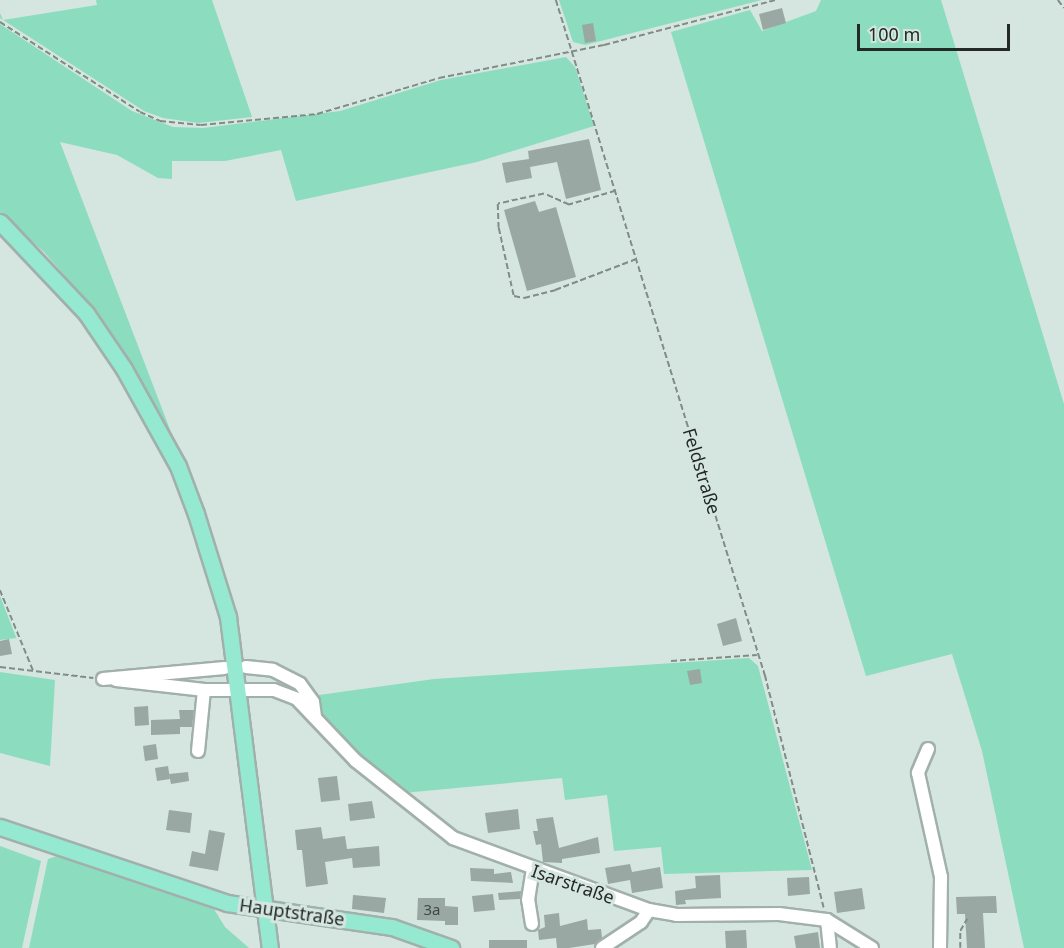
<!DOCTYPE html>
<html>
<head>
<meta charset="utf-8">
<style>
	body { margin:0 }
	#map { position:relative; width:1064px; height:948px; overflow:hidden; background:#d5e5df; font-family:"Noto Sans",sans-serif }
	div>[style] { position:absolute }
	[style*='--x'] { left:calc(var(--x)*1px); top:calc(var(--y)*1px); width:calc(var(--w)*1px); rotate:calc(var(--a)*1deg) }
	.green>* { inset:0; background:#8cdcc0 }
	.building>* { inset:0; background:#99a8a2 }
	.path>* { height:1.5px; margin-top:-0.75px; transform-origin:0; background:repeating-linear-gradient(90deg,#818c88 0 6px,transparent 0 9px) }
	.roads { filter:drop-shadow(2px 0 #a1b0aa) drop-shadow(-2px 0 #a1b0aa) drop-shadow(0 2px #a1b0aa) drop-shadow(0 -2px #a1b0aa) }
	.minor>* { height:12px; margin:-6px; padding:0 6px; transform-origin:6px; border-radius:6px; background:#fff }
	.major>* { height:15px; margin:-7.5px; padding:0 7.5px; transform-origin:7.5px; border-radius:7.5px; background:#95e9d0 }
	span { translate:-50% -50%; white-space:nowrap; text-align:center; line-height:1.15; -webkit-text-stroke:6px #d5e5df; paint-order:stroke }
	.number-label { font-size:15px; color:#404945 }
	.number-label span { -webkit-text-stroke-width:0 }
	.street-label { font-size:18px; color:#232926 }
	.scale { position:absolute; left:857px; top:24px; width:153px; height:27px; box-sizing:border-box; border:3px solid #232926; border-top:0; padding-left:8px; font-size:18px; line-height:21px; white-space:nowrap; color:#232926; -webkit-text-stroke:4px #d5e5df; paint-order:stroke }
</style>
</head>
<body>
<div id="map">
	<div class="green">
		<i style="clip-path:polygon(96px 0,212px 0,252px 117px,198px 123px,163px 118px,144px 111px,0 18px,0 13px,3px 20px,97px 5px)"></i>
		<i style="clip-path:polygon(559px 0,762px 0,585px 45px,573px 42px)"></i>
		<i style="clip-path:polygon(821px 0,941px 0,1064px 404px,1064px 948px,1024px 948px,982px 751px,952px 654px,866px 676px,671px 32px,750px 10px,762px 31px,816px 11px)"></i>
		<i style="clip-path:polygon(0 24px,132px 111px,173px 127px,203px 128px,340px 111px,441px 80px,566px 57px,575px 67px,594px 126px,477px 162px,296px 201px,281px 150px,225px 161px,172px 161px,172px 179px,158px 178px,117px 155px,60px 142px,174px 440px,132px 364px,93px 308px,44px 252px,0 213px)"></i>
		<i style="clip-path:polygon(0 596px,16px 637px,16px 638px,0 640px)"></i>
		<i style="clip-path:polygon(749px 658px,758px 666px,812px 870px,664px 874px,661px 847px,614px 851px,607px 795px,565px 800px,562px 778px,403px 793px,360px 758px,320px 716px,312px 696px,434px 679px)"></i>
		<i style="clip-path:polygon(0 672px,55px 680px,50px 766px,0 753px)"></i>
		<i style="clip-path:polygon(0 846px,41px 861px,22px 948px,0 948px)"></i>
		<i style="clip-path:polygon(57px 856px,214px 909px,225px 927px,249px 948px,29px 948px,48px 859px)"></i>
	</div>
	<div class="building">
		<i style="clip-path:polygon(782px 8px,786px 23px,763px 30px,759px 14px)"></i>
		<i style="clip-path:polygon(593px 23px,596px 41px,585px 43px,582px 25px)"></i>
		<i style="clip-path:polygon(589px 139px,601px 190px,566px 199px,557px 162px,530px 167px,532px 178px,506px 183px,502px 163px,529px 159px,528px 151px)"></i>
		<i style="clip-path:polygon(535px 201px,539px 212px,556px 207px,576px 277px,527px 291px,504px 210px)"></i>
		<i style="clip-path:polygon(736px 618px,742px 641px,723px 646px,717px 624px)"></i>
		<i style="clip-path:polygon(9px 639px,12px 654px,0 656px,0 641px)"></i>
		<i style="clip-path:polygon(700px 669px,702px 683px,690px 685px,687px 671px)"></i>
		<i style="clip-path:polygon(148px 706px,149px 725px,135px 726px,134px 707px)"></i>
		<i style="clip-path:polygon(179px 710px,194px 710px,192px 727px,180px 727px,180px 734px,151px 735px,151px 720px,180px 719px)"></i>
		<i style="clip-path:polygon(156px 744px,158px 759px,145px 761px,143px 746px)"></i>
		<i style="clip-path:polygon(168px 766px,170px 779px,157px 781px,155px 768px)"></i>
		<i style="clip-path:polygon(188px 772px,189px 781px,171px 784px,169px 774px)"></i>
		<i style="clip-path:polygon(337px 776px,340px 800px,321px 802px,318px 778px)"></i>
		<i style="clip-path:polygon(372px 801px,375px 818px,350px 821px,348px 804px)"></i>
		<i style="clip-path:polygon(518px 809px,520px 829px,488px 833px,485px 813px)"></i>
		<i style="clip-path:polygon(169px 810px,192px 813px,190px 833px,166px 830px)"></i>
		<i style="clip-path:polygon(553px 817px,559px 848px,598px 837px,600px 853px,562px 859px,562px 863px,543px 862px,541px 844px,536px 845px,533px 831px,538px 831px,536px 819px)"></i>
		<i style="clip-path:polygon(321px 827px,323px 839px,345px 836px,347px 849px,379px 846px,380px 866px,353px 868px,352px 858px,325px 862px,328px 884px,306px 887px,302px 850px,297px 850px,295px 830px)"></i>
		<i style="clip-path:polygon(209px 830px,225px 833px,218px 871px,189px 866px,192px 851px,205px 854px)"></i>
		<i style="clip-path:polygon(630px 864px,632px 872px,660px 867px,663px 888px,632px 893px,630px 880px,608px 884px,605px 868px)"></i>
		<i style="clip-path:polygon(470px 868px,494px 869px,494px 874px,511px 872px,513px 883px,471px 881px)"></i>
		<i style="clip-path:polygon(720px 875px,721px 898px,685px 900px,686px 904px,676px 905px,675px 891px,696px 888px,695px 876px)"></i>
		<i style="clip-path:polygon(809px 877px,810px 894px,788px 896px,787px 878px)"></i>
		<i style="clip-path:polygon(862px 888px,865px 909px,837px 913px,834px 892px)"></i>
		<i style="clip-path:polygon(521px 891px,520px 899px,499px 900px,498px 893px)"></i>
		<i style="clip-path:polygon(493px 894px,495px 910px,474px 912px,472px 896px)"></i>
		<i style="clip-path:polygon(353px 895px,386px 898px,384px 913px,352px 909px)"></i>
		<i style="clip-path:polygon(996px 896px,997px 913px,983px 913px,985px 948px,967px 948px,965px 914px,957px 914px,956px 897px)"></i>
		<i style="clip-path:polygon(418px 898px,445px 898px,445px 906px,458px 907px,458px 925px,445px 925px,445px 921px,417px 920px)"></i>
		<i style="clip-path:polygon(559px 913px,560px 926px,587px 919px,588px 930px,601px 929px,602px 938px,595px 944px,569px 948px,557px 948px,556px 938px,539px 940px,538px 930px,545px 927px,544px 915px)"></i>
		<i style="clip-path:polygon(746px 930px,747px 948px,726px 948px,725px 931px)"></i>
		<i style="clip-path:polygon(818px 932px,820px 948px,796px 948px,794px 936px)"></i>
		<i style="clip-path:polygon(489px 940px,527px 940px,527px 948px,489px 948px)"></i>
	</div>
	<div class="path">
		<i style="--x:556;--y:0;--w:707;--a:72.8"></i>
		<i style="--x:765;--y:675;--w:240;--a:75.8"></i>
		<i style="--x:1058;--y:0;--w:10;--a:53"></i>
		<i style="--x:0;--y:22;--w:166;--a:32.7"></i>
		<i style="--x:140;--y:112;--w:22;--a:24"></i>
		<i style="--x:160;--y:121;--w:41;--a:5.6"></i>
		<i style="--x:201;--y:125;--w:117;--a:-5.4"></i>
		<i style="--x:317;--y:114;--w:127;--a:-16.4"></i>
		<i style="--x:439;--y:78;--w:168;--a:-11.3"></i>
		<i style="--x:604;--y:45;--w:178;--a:-14.7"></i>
		<i style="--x:616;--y:191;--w:49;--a:163.4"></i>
		<i style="--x:569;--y:205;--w:27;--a:-156"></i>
		<i style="--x:544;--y:194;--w:47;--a:167.7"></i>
		<i style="--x:498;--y:204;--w:24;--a:88"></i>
		<i style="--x:499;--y:228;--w:70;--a:77.6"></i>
		<i style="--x:514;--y:296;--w:10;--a:11"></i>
		<i style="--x:524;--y:298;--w:32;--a:-14"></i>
		<i style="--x:555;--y:290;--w:87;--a:-20.9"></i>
		<i style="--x:0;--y:590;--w:87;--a:67.6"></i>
		<i style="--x:671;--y:661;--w:86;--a:-4"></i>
		<i style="--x:0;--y:667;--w:94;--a:6.7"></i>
		<i style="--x:960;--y:948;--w:17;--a:-90"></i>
		<i style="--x:960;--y:931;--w:14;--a:-60"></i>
	</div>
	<div class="roads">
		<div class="minor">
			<i style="--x:246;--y:667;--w:27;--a:6"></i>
			<i style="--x:273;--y:670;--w:30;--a:27"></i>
			<i style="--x:300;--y:684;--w:22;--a:54"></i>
			<i style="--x:313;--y:702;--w:14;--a:82"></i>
			<i style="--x:103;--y:679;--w:122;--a:-5.2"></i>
			<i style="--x:116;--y:680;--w:89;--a:6.5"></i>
			<i style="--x:928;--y:749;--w:26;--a:113"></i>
			<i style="--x:918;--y:773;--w:107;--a:77.5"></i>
			<i style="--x:941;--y:877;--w:71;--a:90.8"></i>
			<i style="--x:198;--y:751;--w:61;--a:-84.4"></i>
			<i style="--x:204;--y:690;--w:70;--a:0"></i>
			<i style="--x:274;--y:690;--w:25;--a:21"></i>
			<i style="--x:297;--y:699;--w:86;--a:46.4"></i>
			<i style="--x:356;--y:761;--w:124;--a:38.4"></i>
			<i style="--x:453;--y:838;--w:209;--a:20.2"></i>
			<i style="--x:649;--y:910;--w:27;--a:10"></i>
			<i style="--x:676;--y:915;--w:103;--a:-0.6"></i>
			<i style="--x:779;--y:914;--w:48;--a:7.1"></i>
			<i style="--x:827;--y:920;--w:53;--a:31.9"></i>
			<i style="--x:827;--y:920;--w:28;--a:84"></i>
			<i style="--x:532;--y:924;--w:24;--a:-99"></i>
			<i style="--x:528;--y:900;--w:30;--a:-81"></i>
			<i style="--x:602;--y:948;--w:47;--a:-33.7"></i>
			<i style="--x:641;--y:922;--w:14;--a:-56"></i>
		</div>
		<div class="major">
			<i style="--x:0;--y:222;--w:125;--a:46.6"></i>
			<i style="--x:86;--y:313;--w:68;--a:55.8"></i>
			<i style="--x:124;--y:369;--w:111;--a:60.9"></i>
			<i style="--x:178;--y:466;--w:51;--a:69.4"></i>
			<i style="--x:196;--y:514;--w:108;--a:72.7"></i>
			<i style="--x:228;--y:617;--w:334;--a:82.8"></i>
			<i style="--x:0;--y:827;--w:239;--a:18.5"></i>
			<i style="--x:227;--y:903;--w:167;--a:8.3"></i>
			<i style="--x:392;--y:927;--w:63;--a:19.6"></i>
		</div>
	</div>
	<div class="number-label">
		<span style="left:432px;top:910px">3a</span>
	</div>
	<div class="street-label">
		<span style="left:702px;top:471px;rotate:73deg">Feldstraße</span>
		<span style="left:573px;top:884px;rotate:19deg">Isarstraße</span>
		<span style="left:292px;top:912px;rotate:8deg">Hauptstraße</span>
	</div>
	<div class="scale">100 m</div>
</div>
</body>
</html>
